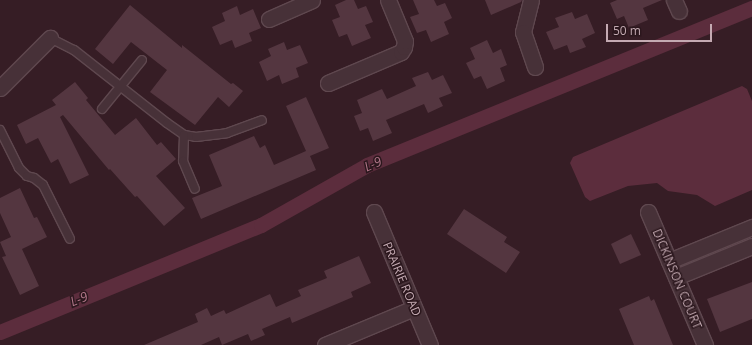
<!DOCTYPE html>
<html>
<head>
<meta charset="utf-8">
<style>
	body { margin:0 }
	#map { position:relative; width:752px; height:345px; overflow:hidden; background:#361d25; font-family:"Open Sans",sans-serif }
	div>[style] { position:absolute }
	[style*='--x'] { left:calc(var(--x)*1px); top:calc(var(--y)*1px); width:calc(var(--w)*1px); rotate:calc(var(--a)*1deg) }
	.water>* { inset:0; background:#5c2d3d }
	.canal>* { height:15px; margin:-7.5px; padding:0 7.5px; transform-origin:7.5px; border-radius:7.5px; background:#5c2d3d }
	.building>* { inset:0; background:#543640 }
	.roads { filter:drop-shadow(1px 0 #5f484f) drop-shadow(-1px 0 #5f484f) drop-shadow(0 1px #5f484f) drop-shadow(0 -1px #5f484f) }
	.lane>* { height:8px; margin:-4px; padding:0 4px; transform-origin:4px; border-radius:4px; background:#473138 }
	.street>* { height:15px; margin:-7.5px; padding:0 7.5px; transform-origin:7.5px; border-radius:7.5px; background:#473138 }
	span { translate:-50% -50%; white-space:nowrap; text-align:center; line-height:1.15; -webkit-text-stroke:3px #2b171d; paint-order:stroke }
	.street-label { font-size:12px; color:#c4aab2 }
	.water-label { font-size:13px; color:#b3788b; font-style:italic }
	.scale { position:absolute; left:606px; top:24px; width:106px; height:18px; box-sizing:border-box; border:2px solid #c4aab2; border-top:0; padding-left:5px; font-size:12px; line-height:14px; white-space:nowrap; color:#c4aab2; -webkit-text-stroke:3px #2b171d; paint-order:stroke }
</style>
</head>
<body>
<div id="map">
	<div class="water">
		<i style="clip-path:polygon(742px 86px,747px 89px,752px 101px,752px 190px,715px 206px,697px 195px,668px 191px,657px 183px,628px 186px,590px 201px,585px 197px,570px 163px,573px 157px)"></i>
	</div>
	<div class="canal">
		<i style="--x:0;--y:332;--w:282;--a:-22.3"></i>
		<i style="--x:261;--y:225;--w:122;--a:-29.5"></i>
		<i style="--x:367;--y:165;--w:416;--a:-22.2"></i>
	</div>
	<div class="building">
		<i style="clip-path:polygon(346px 0,354px 0,358px 9px,366px 6px,373px 22px,365px 25px,371px 38px,352px 46px,347px 34px,339px 37px,332px 20px,340px 17px,335px 5px)"></i>
		<i style="clip-path:polygon(413px 0,434px 0,437px 6px,445px 3px,452px 18px,444px 22px,449px 34px,431px 42px,426px 30px,417px 33px,410px 17px,419px 14px)"></i>
		<i style="clip-path:polygon(485px 0,522px 0,521px 2px,491px 15px)"></i>
		<i style="clip-path:polygon(617px 0,662px 0,643px 8px,648px 20px,629px 28px,624px 16px,617px 19px,610px 3px)"></i>
		<i style="clip-path:polygon(130px 5px,182px 48px,182px 45px,231px 84px,233px 83px,243px 91px,229px 107px,218px 97px,195px 125px,150px 92px,167px 70px,131px 42px,113px 64px,95px 49px)"></i>
		<i style="clip-path:polygon(237px 6px,240px 15px,253px 9px,261px 28px,249px 33px,252px 41px,235px 48px,232px 40px,220px 45px,212px 27px,225px 21px,222px 13px)"></i>
		<i style="clip-path:polygon(572px 12px,575px 19px,587px 14px,595px 33px,582px 39px,586px 47px,570px 53px,567px 45px,554px 50px,546px 32px,559px 27px,555px 18px)"></i>
		<i style="clip-path:polygon(487px 40px,493px 53px,501px 49px,507px 65px,500px 68px,505px 81px,487px 89px,481px 76px,474px 79px,466px 63px,475px 59px,470px 48px)"></i>
		<i style="clip-path:polygon(284px 42px,287px 50px,300px 45px,308px 63px,296px 68px,299px 77px,282px 84px,279px 75px,267px 81px,259px 62px,271px 56px,268px 49px)"></i>
		<i style="clip-path:polygon(428px 72px,432px 80px,443px 75px,452px 93px,439px 98px,443px 106px,428px 113px,424px 104px,386px 120px,392px 133px,373px 141px,368px 128px,360px 131px,354px 116px,362px 113px,357px 100px,382px 89px,387px 99px,416px 86px,412px 78px)"></i>
		<i style="clip-path:polygon(75px 82px,88px 98px,86px 100px,115px 135px,136px 118px,157px 145px,161px 142px,176px 159px,156px 176px,185px 208px,164px 226px,137px 196px,135px 197px,110px 169px,109px 170px,63px 115px,60px 117px,89px 175px,70px 184px,58px 159px,51px 163px,38px 138px,26px 144px,17px 125px,56px 105px,52px 100px)"></i>
		<i style="clip-path:polygon(306px 97px,329px 148px,310px 156px,316px 170px,201px 219px,192px 198px,222px 186px,209px 155px,254px 136px,260px 148px,265px 145px,274px 165px,306px 151px,286px 106px)"></i>
		<i style="clip-path:polygon(20px 188px,34px 218px,37px 217px,47px 237px,22px 249px,39px 286px,20px 295px,2px 257px,6px 256px,0 242px,11px 237px,0 213px,0 198px)"></i>
		<i style="clip-path:polygon(464px 209px,507px 237px,504px 242px,520px 252px,506px 273px,447px 234px)"></i>
		<i style="clip-path:polygon(631px 234px,641px 255px,620px 264px,611px 244px)"></i>
		<i style="clip-path:polygon(359px 256px,371px 283px,351px 292px,353px 297px,292px 323px,290px 317px,262px 329px,265px 335px,251px 341px,248px 334px,222px 345px,219px 337px,201px 345px,144px 345px,198px 322px,195px 314px,207px 308px,211px 316px,224px 310px,226px 314px,270px 294px,276px 307px,301px 296px,298px 290px,327px 278px,324px 271px)"></i>
		<i style="clip-path:polygon(752px 282px,752px 319px,720px 332px,707px 299px)"></i>
		<i style="clip-path:polygon(649px 296px,651px 301px,654px 299px,673px 345px,634px 345px,619px 309px)"></i>
	</div>
	<div class="roads">
		<div class="lane">
			<i style="--x:50;--y:38;--w:27;--a:27"></i>
			<i style="--x:74;--y:50;--w:118;--a:38.1"></i>
			<i style="--x:167;--y:123;--w:21;--a:35"></i>
			<i style="--x:184;--y:135;--w:12;--a:9"></i>
			<i style="--x:196;--y:137;--w:31;--a:-7"></i>
			<i style="--x:227;--y:133;--w:37;--a:-20"></i>
			<i style="--x:102;--y:109;--w:63;--a:-50.8"></i>
			<i style="--x:0;--y:130;--w:42;--a:63.4"></i>
			<i style="--x:19;--y:168;--w:11;--a:45"></i>
			<i style="--x:27;--y:176;--w:7;--a:16"></i>
			<i style="--x:34;--y:178;--w:11;--a:38"></i>
			<i style="--x:43;--y:185;--w:60;--a:63.4"></i>
			<i style="--x:184;--y:135;--w:26;--a:92"></i>
			<i style="--x:183;--y:161;--w:30;--a:67"></i>
		</div>
		<div class="street">
			<i style="--x:531;--y:0;--w:33;--a:104"></i>
			<i style="--x:523;--y:32;--w:37;--a:71"></i>
			<i style="--x:674;--y:0;--w:12;--a:66"></i>
			<i style="--x:269;--y:19;--w:47;--a:-23.8"></i>
			<i style="--x:328;--y:83;--w:79;--a:-23"></i>
			<i style="--x:401;--y:52;--w:6;--a:-59"></i>
			<i style="--x:404;--y:47;--w:6;--a:-81"></i>
			<i style="--x:405;--y:41;--w:44;--a:-112.5"></i>
			<i style="--x:0;--y:88;--w:71;--a:-45"></i>
			<i style="--x:374;--y:212;--w:144;--a:67.2"></i>
			<i style="--x:648;--y:212;--w:145;--a:66.8"></i>
			<i style="--x:669;--y:261;--w:90;--a:-22.3"></i>
			<i style="--x:676;--y:277;--w:82;--a:-22.2"></i>
			<i style="--x:325;--y:345;--w:96;--a:-22.6"></i>
		</div>
	</div>
	<div class="street-label">
		<span style="left:402px;top:279px;rotate:67deg">PRAIRIE ROAD</span>
		<span style="left:677px;top:279px;rotate:67deg">DICKINSON COURT</span>
	</div>
	<div class="water-label">
		<span style="left:373px;top:164px;rotate:-24deg">L-9</span>
		<span style="left:79px;top:299px;rotate:-22deg">L-9</span>
	</div>
	<div class="scale">50 m</div>
</div>
</body>
</html>
